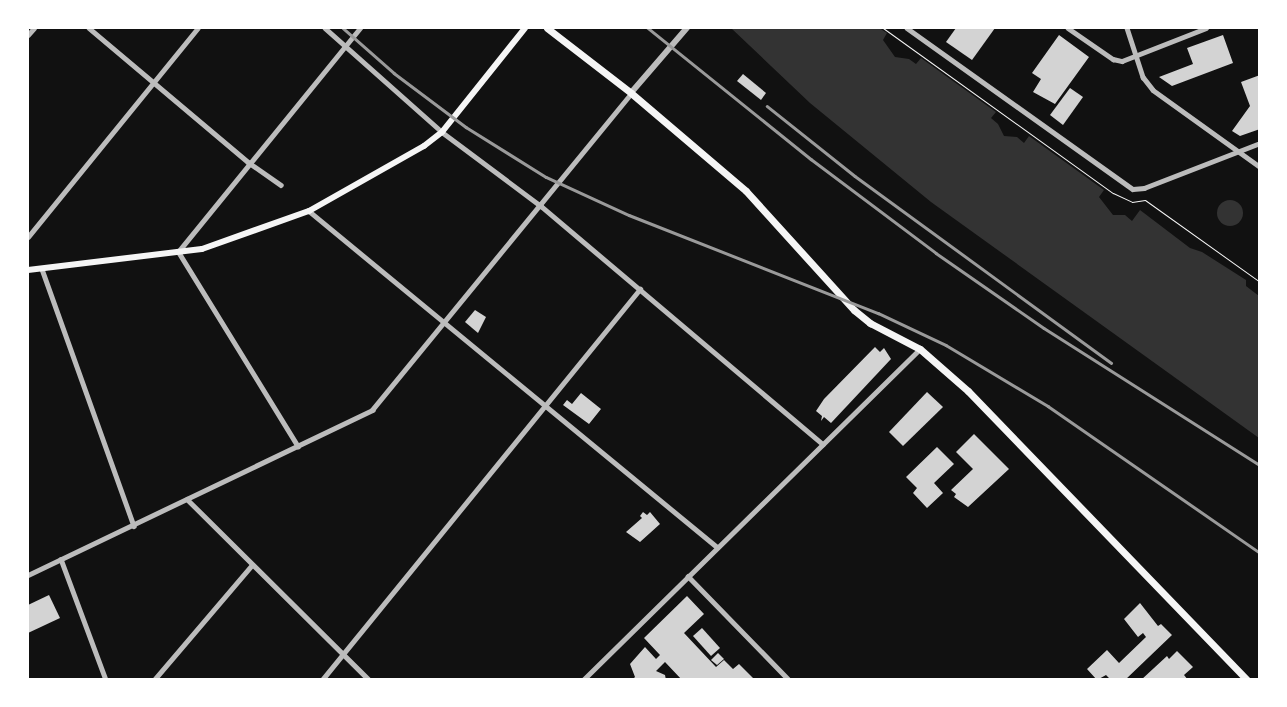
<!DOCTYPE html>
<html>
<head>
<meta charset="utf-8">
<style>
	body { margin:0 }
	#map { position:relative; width:1287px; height:707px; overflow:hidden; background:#111; font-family:"Alegreya Sans",sans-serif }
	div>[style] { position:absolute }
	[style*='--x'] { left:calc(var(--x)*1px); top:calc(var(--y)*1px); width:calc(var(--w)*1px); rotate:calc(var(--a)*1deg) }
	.water>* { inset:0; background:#333 }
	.round { border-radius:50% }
	.building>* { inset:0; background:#d3d3d3 }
	.path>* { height:1px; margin:-0.5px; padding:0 0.5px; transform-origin:0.5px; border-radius:0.5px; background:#f5f5f5 }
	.minor>* { height:4.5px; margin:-2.25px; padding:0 2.25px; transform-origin:2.25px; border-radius:2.25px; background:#bcbcbc }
	.tertiary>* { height:5.5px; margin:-2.75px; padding:0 2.75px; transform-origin:2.75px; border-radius:2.75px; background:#bcbcbc }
	.secondary>* { height:6px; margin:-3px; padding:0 3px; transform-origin:3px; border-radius:3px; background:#f5f5f5 }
	.primary>* { height:7px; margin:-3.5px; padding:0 3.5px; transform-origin:3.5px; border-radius:3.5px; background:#f5f5f5 }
	.rail>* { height:2.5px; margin:-1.25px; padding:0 1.25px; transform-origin:1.25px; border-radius:1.25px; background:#9a9a9a }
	span { translate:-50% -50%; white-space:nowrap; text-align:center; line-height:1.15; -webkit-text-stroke:4px #fff; paint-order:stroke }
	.frame { position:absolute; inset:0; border:29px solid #fff; pointer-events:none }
</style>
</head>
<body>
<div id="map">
	<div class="water">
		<i style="clip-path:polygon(731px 28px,879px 28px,887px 33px,883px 40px,895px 57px,909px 59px,916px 64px,921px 58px,996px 112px,991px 118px,998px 124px,1004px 136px,1017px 137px,1024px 143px,1029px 136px,1104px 190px,1099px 197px,1113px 215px,1125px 215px,1132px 221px,1140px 210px,1190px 248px,1202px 252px,1246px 280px,1246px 286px,1259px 296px,1259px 438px,931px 202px,810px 103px)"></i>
		<i class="round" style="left:1217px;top:200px;width:26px;height:26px"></i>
	</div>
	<div class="building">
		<i style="clip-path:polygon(956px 28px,995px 28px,972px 60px,946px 42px)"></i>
		<i style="clip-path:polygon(1059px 35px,1089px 57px,1055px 104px,1033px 92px,1041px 79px,1032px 73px)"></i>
		<i style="clip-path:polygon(1223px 35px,1233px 63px,1172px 86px,1159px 77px,1193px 64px,1187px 48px)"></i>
		<i style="clip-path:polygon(743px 74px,766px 93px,761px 100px,737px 81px)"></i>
		<i style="clip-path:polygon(1260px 75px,1260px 129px,1240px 136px,1232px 131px,1250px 106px,1241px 82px)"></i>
		<i style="clip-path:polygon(1070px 88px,1083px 97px,1063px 125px,1050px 115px)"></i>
		<i style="clip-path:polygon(475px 310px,486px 317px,478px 333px,465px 322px)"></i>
		<i style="clip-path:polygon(875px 347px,880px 352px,884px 348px,891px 359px,831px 423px,824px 417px,821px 421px,822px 416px,816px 411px,824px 399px)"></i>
		<i style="clip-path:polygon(927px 392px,943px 407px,903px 446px,889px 432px)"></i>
		<i style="clip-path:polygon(581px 393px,601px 409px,589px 424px,563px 405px,567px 400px,572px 404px)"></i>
		<i style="clip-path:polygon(974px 434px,1009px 469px,968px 507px,954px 497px,956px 494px,951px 490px,973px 469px,956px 452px)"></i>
		<i style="clip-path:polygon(937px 447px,954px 464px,934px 483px,943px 493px,927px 508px,913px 493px,917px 488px,906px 477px)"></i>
		<i style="clip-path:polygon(643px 512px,647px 515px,650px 512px,660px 524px,640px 542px,626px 532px,642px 518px,640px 516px)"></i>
		<i style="clip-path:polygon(49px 595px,60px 618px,28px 633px,28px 605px)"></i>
		<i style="clip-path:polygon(687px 596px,704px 614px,684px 633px,716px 667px,724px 660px,733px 669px,739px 664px,755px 680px,682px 680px,665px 662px,656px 671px,665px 675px,666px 680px,632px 680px,635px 677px,630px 664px,645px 647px,656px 659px,660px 655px,644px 638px)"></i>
		<i style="clip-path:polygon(1140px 603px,1158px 626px,1161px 624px,1172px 635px,1125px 680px,1111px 680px,1106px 675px,1097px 680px,1087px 669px,1107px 650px,1119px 663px,1146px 637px,1143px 633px,1138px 637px,1124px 619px)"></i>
		<i style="clip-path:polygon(702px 628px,720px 648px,711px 656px,693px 636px)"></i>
		<i style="clip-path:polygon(1177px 651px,1193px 667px,1184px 675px,1188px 680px,1141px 680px,1167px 656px,1169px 659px)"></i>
		<i style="clip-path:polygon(718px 653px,724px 659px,717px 665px,711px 660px)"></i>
	</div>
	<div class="path">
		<i style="--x:883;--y:28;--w:283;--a:35.7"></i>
		<i style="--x:1113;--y:193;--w:21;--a:25"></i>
		<i style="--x:1132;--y:202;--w:13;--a:-9"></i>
		<i style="--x:1145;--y:200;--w:141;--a:35.5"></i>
	</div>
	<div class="minor">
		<i style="--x:89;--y:28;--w:208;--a:40.1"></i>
		<i style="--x:248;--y:162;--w:40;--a:34.9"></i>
		<i style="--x:325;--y:28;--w:157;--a:41.6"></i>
		<i style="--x:442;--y:132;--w:124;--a:36.8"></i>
		<i style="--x:541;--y:206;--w:369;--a:40.2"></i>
		<i style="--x:907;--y:28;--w:277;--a:35.5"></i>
		<i style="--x:1133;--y:189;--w:11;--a:-5"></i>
		<i style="--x:1144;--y:188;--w:124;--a:-21.2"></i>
		<i style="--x:1068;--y:28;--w:55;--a:34.6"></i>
		<i style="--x:1113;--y:59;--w:9;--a:13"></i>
		<i style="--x:1122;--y:61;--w:90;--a:-21.4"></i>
		<i style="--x:1127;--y:28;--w:52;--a:71.9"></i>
		<i style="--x:1143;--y:77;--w:16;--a:52"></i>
		<i style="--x:1153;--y:90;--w:132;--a:35.7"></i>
		<i style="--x:28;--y:35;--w:9;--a:-49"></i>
		<i style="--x:309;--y:211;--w:529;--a:39.47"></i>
		<i style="--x:28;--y:237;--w:269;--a:-50.9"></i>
		<i style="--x:42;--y:269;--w:273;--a:70.3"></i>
		<i style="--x:298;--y:447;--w:229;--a:-121.6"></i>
		<i style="--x:178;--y:252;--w:289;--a:-50.9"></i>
		<i style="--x:187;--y:499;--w:257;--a:44.8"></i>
		<i style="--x:61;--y:559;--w:129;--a:69.6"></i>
		<i style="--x:28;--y:575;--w:382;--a:-25.6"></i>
		<i style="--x:372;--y:410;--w:409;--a:-50.7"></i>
		<i style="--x:688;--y:576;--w:145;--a:45.8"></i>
		<i style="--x:154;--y:680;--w:151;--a:-49.6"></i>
		<i style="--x:322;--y:680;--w:504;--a:-50.88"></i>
		<i style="--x:583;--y:680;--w:472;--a:-44.5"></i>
	</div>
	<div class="tertiary">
		<i style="--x:631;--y:93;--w:86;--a:-49.3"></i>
	</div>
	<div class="secondary">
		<i style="--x:28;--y:270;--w:175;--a:-6.9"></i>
		<i style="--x:202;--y:249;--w:114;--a:-19.6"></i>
		<i style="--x:309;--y:211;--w:132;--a:-29.5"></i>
		<i style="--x:424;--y:146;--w:23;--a:-38"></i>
		<i style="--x:442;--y:132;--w:133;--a:-51.4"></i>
	</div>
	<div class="primary">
		<i style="--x:547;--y:28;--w:106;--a:37.7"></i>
		<i style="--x:631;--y:93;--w:151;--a:40.4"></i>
		<i style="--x:746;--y:191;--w:161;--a:47.8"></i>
		<i style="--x:854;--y:310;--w:21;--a:39"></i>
		<i style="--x:870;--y:323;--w:56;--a:27.5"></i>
		<i style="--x:920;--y:349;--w:64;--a:41.2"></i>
		<i style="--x:968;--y:391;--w:402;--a:46"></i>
	</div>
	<div class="rail">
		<i style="--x:343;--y:28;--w:68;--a:41.4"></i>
		<i style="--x:394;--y:73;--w:90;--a:36.9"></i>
		<i style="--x:466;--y:127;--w:94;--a:32"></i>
		<i style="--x:546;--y:177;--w:91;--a:24.6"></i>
		<i style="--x:629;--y:215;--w:268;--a:21.5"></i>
		<i style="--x:878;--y:313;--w:75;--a:25.2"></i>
		<i style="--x:946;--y:345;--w:119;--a:30.9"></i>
		<i style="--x:1048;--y:406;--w:258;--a:34.7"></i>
		<i style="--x:648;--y:28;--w:209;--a:38.8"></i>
		<i style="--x:811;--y:159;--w:156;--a:36.9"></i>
		<i style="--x:936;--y:253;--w:131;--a:34.8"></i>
		<i style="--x:1044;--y:328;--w:256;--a:32.4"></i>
		<i style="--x:767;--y:106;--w:112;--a:38.5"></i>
		<i style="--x:855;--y:176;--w:317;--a:36.1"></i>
	</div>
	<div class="frame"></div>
</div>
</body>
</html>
